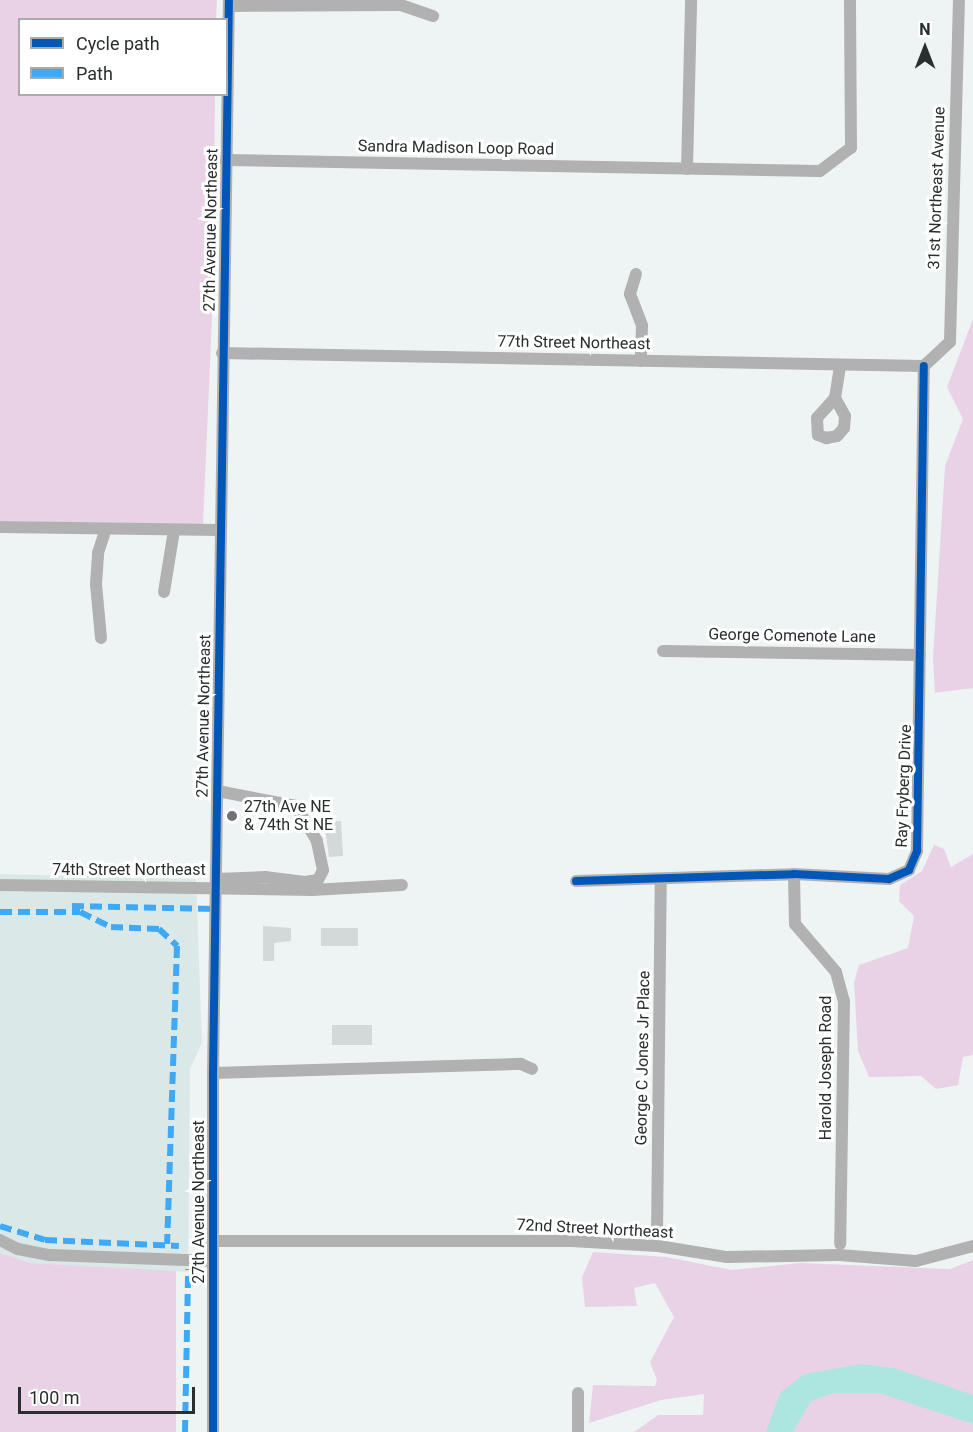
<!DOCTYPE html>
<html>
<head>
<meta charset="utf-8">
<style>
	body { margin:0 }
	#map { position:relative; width:973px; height:1432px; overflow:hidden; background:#eef4f4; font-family:Roboto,sans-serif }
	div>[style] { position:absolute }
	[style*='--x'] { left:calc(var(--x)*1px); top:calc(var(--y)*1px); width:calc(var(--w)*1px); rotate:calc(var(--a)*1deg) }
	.built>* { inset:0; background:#dae8e7 }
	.green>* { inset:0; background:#ead2e6 }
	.water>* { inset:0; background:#ade5e1 }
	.building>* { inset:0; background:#d3d8d8 }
	.minor>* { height:12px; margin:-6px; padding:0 6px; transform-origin:6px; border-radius:6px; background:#b2b1b2 }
	.quiet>* { height:6px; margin-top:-3px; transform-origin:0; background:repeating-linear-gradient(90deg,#3fa9f5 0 12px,transparent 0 18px) }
	.cycleway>* { height:8px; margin:-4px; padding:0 4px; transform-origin:4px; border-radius:4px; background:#0057b8 }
	.dots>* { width:16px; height:16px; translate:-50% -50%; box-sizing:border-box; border:3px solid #fff; border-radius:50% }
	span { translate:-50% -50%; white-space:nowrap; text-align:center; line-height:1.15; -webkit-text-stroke:6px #fff; paint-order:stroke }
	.street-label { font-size:16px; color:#292e2e }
	.poi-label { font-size:16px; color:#292e2e }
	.left { translate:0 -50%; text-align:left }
	.legend { position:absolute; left:18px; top:18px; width:210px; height:78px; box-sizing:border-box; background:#fff; border:2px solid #a9abab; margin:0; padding:8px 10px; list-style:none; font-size:18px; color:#292e2e }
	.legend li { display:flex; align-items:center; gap:12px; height:30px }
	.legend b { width:30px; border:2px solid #a9abab }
	.north { position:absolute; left:895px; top:18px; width:60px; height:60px; -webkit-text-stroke:4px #fff; paint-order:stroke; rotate:0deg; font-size:16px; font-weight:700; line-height:24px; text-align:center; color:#292e2e }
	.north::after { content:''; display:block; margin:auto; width:21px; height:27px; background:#292e2e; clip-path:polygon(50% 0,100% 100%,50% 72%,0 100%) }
	.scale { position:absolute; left:18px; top:1387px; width:177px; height:27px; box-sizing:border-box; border:3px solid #292e2e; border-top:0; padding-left:8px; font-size:18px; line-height:21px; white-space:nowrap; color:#292e2e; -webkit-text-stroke:4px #fff; paint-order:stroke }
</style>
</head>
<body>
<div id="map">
	<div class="built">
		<i style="clip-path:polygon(0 874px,196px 879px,202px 1043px,190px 1069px,188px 1272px,31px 1263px,0 1253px)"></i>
	</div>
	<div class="green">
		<i style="clip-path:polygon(0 0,217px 0,216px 19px,20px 20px,20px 94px,215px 95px,213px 295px,203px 525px,0 521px)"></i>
		<i style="clip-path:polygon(973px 319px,973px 688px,935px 693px,933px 657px,945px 466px,963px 419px,947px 387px)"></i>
		<i style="clip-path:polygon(934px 845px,944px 849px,951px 867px,973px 854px,973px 1055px,963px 1057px,958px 1085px,936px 1089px,921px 1076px,869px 1077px,858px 1051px,854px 983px,859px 965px,908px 948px,914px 916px,899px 901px,900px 885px,922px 871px)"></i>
		<i style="clip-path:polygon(593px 1252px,666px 1257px,732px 1270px,800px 1263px,950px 1269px,973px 1260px,973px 1432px,634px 1432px,658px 1415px,703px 1415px,704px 1394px,661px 1400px,589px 1423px,593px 1385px,655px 1386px,657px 1380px,650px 1362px,674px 1317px,655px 1283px,634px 1288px,637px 1306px,585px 1307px,582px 1277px)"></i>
		<i style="clip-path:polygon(0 1253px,31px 1263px,176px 1271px,176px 1432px,0 1432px)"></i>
	</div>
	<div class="water">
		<i style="clip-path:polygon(862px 1364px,894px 1368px,973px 1395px,973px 1424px,879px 1393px,834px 1393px,811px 1401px,793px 1432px,766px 1432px,780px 1393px,804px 1374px)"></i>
	</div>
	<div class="building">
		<i style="clip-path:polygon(341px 821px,343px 856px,329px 857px,324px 822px)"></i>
		<i style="clip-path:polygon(263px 926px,291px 928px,291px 941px,274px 943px,274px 961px,263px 961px)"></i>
		<i style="clip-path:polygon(321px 928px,358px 928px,358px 946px,321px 946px)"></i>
		<i style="clip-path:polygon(332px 1025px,372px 1025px,372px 1045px,332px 1045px)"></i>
	</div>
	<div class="minor">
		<i style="--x:229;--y:6;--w:172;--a:-0.3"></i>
		<i style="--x:401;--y:5;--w:34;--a:19"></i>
		<i style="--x:225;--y:160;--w:595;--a:1.06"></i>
		<i style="--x:820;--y:171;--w:39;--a:-37"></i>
		<i style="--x:851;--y:148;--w:148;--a:-90.4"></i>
		<i style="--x:687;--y:169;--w:169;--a:-88.6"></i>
		<i style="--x:636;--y:274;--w:21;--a:107"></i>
		<i style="--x:630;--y:294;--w:34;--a:69"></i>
		<i style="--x:642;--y:326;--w:35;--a:92"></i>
		<i style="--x:222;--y:353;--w:702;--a:1.06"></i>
		<i style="--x:924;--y:366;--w:35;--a:-43"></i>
		<i style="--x:950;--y:342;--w:342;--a:-88.5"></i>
		<i style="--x:835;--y:398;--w:27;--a:132"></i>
		<i style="--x:817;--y:418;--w:17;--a:87"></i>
		<i style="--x:818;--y:435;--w:9;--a:21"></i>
		<i style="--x:826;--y:438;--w:11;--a:-10"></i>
		<i style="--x:837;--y:436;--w:11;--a:-49"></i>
		<i style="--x:844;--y:428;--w:12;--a:-85"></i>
		<i style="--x:845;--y:416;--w:21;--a:-119"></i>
		<i style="--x:835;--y:398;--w:33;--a:-81"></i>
		<i style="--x:0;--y:527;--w:220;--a:0.8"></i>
		<i style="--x:164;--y:592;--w:63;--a:-80.8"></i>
		<i style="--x:101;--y:638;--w:54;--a:-95.3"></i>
		<i style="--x:96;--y:584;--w:31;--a:-86"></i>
		<i style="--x:98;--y:553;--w:25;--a:-72"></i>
		<i style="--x:663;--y:651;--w:257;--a:0.9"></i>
		<i style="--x:794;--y:874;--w:50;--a:88.9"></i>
		<i style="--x:795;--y:924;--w:63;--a:49.5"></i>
		<i style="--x:836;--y:972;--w:30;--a:75"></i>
		<i style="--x:844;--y:1001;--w:243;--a:90.9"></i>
		<i style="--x:216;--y:879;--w:49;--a:-2.3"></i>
		<i style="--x:265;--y:877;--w:40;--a:7.1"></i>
		<i style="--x:305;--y:882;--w:13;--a:-9"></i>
		<i style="--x:318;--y:880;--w:11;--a:-63"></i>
		<i style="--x:323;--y:870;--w:30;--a:-102"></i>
		<i style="--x:317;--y:841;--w:41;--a:-121"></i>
		<i style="--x:296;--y:806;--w:80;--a:-169.2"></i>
		<i style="--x:576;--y:881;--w:218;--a:-1.8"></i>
		<i style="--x:794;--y:874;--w:95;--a:3"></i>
		<i style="--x:889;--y:879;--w:22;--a:-24"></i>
		<i style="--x:909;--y:870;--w:21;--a:-67"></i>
		<i style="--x:917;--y:851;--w:485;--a:-89.2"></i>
		<i style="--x:0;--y:885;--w:312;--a:0.9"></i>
		<i style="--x:312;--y:890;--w:90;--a:-3.2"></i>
		<i style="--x:213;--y:1073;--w:308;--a:-1.7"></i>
		<i style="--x:521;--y:1064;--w:12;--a:24"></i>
		<i style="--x:657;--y:1237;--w:357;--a:-89.4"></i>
		<i style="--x:0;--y:1240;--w:20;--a:27"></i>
		<i style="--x:18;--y:1249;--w:33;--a:11"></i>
		<i style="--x:50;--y:1255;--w:162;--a:2.1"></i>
		<i style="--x:212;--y:1241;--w:359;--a:0"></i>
		<i style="--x:571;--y:1241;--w:87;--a:3.3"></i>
		<i style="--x:658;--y:1246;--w:70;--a:9.1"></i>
		<i style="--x:727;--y:1257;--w:112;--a:-1"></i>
		<i style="--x:839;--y:1255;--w:77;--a:4.5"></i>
		<i style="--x:916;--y:1261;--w:59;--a:-14.7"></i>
		<i style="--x:578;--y:1393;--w:39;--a:90"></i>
		<i style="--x:213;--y:1432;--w:359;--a:-90"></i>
		<i style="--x:213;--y:1073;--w:1073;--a:-89.15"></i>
	</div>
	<div class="quiet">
		<i style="--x:72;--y:906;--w:143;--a:1.2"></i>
		<i style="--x:0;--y:912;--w:80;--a:0"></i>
		<i style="--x:80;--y:912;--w:34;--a:26"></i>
		<i style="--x:111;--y:927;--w:48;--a:2.4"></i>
		<i style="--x:159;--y:929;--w:25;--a:43"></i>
		<i style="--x:177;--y:946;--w:298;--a:91.9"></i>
		<i style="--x:0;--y:1226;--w:47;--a:17.3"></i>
		<i style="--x:45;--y:1240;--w:134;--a:2.6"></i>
		<i style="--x:185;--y:1432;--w:163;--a:-88.9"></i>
	</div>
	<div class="cycleway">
		<i style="--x:576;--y:881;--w:218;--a:-1.8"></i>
		<i style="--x:794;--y:874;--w:95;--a:3"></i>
		<i style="--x:889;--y:879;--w:22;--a:-24"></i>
		<i style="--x:909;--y:870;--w:21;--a:-67"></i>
		<i style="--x:917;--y:851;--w:485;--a:-89.2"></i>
		<i style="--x:213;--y:1432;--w:359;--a:-90"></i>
		<i style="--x:213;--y:1073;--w:1073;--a:-89.15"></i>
	</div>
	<div class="dots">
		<i style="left:232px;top:816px;background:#6e7373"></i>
	</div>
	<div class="street-label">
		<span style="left:456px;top:148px;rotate:1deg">Sandra Madison Loop Road</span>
		<span style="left:937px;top:188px;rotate:-88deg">31st Northeast Avenue</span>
		<span style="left:211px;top:230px;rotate:-89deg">27th Avenue Northeast</span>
		<span style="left:574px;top:343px;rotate:1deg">77th Street Northeast</span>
		<span style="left:792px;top:636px;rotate:1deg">George Comenote Lane</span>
		<span style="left:204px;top:716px;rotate:-89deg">27th Avenue Northeast</span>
		<span style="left:904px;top:786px;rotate:-88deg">Ray Fryberg Drive</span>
		<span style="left:129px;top:870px">74th Street Northeast</span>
		<span style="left:643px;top:1058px;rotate:-89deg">George C Jones Jr Place</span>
		<span style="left:826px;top:1068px;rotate:-90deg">Harold Joseph Road</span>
		<span style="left:199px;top:1202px;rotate:-90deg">27th Avenue Northeast</span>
		<span style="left:595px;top:1229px;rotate:3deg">72nd Street Northeast</span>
	</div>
	<div class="poi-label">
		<span class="left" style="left:244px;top:816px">27th Ave NE<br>&amp; 74th St NE</span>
	</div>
	<ul class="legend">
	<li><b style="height:8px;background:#0057b8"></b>Cycle path</li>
	<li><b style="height:8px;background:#3fa9f5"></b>Path</li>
	</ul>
	<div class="north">N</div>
	<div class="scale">100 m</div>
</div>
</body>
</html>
